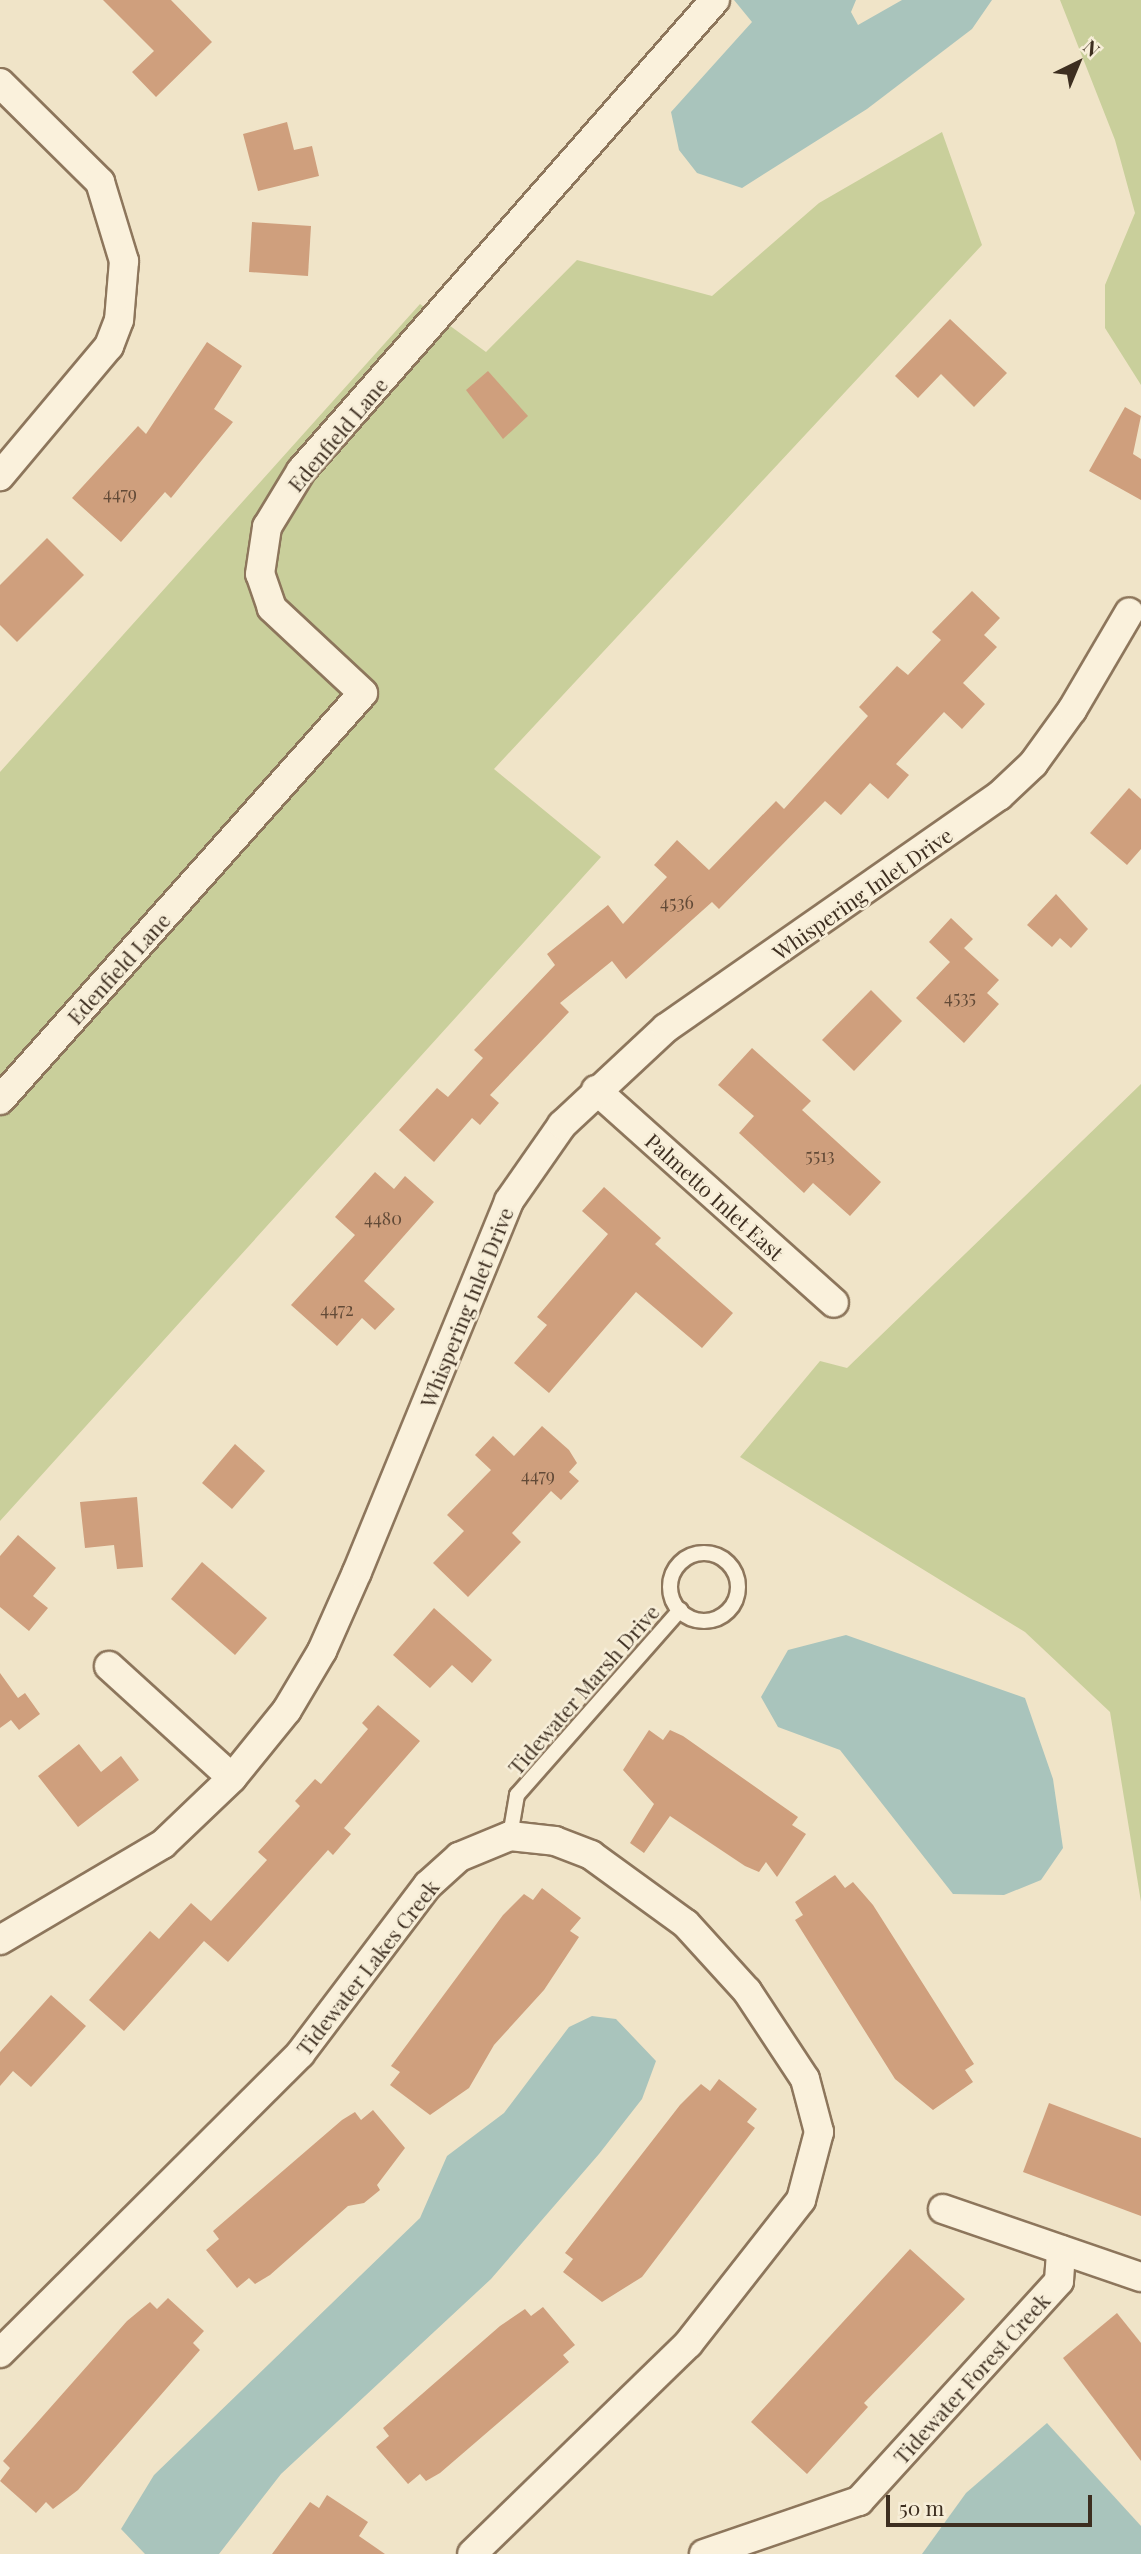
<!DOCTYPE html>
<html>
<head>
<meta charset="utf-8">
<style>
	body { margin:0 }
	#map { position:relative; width:1141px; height:2554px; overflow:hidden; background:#f0e4c8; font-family:"Playfair Display",serif }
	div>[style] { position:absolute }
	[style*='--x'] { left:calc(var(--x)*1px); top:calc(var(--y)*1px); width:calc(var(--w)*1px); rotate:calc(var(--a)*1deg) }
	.green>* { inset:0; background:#c9cf9b }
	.water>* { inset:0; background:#a9c4bc }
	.building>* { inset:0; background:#cf9f7d }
	.roads { filter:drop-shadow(2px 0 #8d765c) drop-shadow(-2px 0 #8d765c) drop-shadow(0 2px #8d765c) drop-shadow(0 -2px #8d765c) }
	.service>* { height:14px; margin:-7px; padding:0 7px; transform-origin:7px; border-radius:7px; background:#faf1dc }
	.service>.ring { margin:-7px; padding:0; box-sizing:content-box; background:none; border:14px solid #faf1dc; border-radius:50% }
	.minor>* { height:28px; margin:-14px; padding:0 14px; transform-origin:14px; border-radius:14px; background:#faf1dc }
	span { translate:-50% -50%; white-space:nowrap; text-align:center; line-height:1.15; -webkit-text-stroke:5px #f7eed8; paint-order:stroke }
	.number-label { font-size:18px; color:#624a37 }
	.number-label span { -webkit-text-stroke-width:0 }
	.street-label { font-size:21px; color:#3d2e20 }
	.north { position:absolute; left:1043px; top:28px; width:70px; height:70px; -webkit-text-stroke:5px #f7eed8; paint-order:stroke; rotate:43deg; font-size:19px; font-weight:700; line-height:28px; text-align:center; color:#3d2e20 }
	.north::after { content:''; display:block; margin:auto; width:24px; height:32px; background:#3d2e20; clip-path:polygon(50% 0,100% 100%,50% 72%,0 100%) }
	.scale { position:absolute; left:886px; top:2495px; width:206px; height:32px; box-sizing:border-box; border:4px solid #3d2e20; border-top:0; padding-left:9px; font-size:21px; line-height:24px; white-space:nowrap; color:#3d2e20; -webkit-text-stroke:5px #f7eed8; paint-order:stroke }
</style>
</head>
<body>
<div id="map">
	<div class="green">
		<i style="clip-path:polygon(1060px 0,1141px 0,1141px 385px,1105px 328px,1105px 285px,1135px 213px,1115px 140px)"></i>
		<i style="clip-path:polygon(942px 132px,982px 245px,494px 769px,601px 857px,0 1521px,0 772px,420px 304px,486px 352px,577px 260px,712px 296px,819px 203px)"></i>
		<i style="clip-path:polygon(1141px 1084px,1141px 1902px,1110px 1712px,1025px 1632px,740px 1457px,820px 1361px,847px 1368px)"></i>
	</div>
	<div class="water">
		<i style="clip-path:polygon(734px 0,856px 0,851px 12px,858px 25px,902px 0,992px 0,972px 29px,867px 109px,742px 188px,697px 173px,679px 150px,671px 112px,752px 22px)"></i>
		<i style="clip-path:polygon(846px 1635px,1025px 1698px,1053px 1779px,1063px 1848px,1041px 1880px,1004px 1895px,953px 1894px,840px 1750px,778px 1727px,761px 1697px,788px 1650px)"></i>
		<i style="clip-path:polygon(592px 2016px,616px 2019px,656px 2061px,642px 2099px,599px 2154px,491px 2279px,281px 2474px,219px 2554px,145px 2554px,121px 2529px,154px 2475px,420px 2218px,447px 2156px,504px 2113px,569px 2027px)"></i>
		<i style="clip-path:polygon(1047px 2423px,1141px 2526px,1141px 2554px,922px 2554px,966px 2493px)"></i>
	</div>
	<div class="building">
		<i style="clip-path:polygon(103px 0,171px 0,212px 42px,156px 97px,132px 72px,154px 51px)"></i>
		<i style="clip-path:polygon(287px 122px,294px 150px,312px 146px,319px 176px,258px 191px,243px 134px)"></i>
		<i style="clip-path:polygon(252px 222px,311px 226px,308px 276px,249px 272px)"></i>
		<i style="clip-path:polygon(950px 319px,1007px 373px,974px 407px,941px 374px,918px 398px,895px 376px)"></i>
		<i style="clip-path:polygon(207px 342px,242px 366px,214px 409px,233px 422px,171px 498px,165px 492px,121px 542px,72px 498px,138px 426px,146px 434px)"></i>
		<i style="clip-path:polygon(488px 371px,528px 416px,503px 439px,466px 390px)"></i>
		<i style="clip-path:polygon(1125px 407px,1141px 416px,1133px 454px,1141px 459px,1141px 500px,1089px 471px)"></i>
		<i style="clip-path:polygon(47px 538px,84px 575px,17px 642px,0 625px,0 585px)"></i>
		<i style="clip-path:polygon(972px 591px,1000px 618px,984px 635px,997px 647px,963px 683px,985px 704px,962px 729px,944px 712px,896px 764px,909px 775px,888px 799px,870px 783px,841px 815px,825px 801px,719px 909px,712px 902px,626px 979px,612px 961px,560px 1003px,569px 1012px,490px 1095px,499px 1103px,480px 1125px,472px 1118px,434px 1162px,399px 1130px,437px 1088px,448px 1097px,483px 1058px,474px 1050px,555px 965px,547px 954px,608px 905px,623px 924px,667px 877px,654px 865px,677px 840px,709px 870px,776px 801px,784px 809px,868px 716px,859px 707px,897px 666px,908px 675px,941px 640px,932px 632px)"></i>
		<i style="clip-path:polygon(1129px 788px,1141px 799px,1141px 849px,1127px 865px,1090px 833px)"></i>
		<i style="clip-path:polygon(1056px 894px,1088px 929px,1071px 948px,1060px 938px,1052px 947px,1027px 925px)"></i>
		<i style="clip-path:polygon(951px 918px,973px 939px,964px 948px,999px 980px,987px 993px,999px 1004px,964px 1043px,916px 998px,950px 962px,929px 942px)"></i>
		<i style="clip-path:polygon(871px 990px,902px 1021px,854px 1071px,822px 1040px)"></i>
		<i style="clip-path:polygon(752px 1048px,811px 1101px,802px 1110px,881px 1182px,850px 1216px,813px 1183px,804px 1193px,739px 1133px,754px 1116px,718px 1085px)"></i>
		<i style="clip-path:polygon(375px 1172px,394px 1189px,405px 1176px,434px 1202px,364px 1281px,395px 1309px,375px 1330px,362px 1318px,337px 1346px,291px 1305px,355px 1235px,335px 1217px)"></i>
		<i style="clip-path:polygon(604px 1187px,661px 1238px,655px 1244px,733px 1313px,702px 1348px,636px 1292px,549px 1393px,514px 1363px,547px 1325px,537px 1317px,608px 1234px,582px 1211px)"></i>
		<i style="clip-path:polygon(542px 1426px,569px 1450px,577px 1463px,569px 1472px,579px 1481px,561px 1500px,551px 1491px,512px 1533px,521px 1542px,468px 1597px,433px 1563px,464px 1531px,447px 1515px,491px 1470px,475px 1455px,493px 1436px,514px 1456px)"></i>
		<i style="clip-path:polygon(235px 1444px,265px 1471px,232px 1509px,202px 1483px)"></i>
		<i style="clip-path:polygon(137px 1497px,143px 1567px,117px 1569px,114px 1545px,85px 1548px,80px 1502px)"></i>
		<i style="clip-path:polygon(18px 1535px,56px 1568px,33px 1596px,48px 1608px,29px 1631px,0 1607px,0 1556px)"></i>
		<i style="clip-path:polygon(202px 1562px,267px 1618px,235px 1655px,171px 1599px)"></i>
		<i style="clip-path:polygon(434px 1608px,492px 1660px,472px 1683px,452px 1665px,430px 1688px,393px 1655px)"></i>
		<i style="clip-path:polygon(0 1673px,18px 1698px,25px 1693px,40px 1714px,19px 1730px,11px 1720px,0 1728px)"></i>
		<i style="clip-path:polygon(378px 1705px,420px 1741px,344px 1828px,351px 1834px,333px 1855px,328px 1850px,228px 1962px,204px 1941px,124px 2031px,89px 2000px,150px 1931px,159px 1939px,191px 1903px,211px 1921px,267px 1860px,258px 1852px,300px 1806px,295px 1801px,315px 1779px,321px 1784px,368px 1729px,362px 1723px)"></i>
		<i style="clip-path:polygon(649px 1730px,663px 1740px,670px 1730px,683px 1736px,798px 1817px,792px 1825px,806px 1834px,777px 1877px,766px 1862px,759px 1872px,745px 1866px,670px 1816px,644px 1853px,630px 1843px,654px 1804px,623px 1770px)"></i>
		<i style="clip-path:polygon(79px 1744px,101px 1772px,121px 1756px,139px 1780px,78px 1827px,38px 1776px)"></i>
		<i style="clip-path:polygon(835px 1875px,845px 1888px,853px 1882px,873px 1905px,974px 2064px,965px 2070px,973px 2082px,933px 2110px,895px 2079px,795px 1920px,803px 1915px,795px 1902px)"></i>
		<i style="clip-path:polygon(542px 1888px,581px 1918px,570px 1931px,579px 1937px,544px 1990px,494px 2045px,469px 2088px,430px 2115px,390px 2085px,400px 2072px,391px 2066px,503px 1915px,524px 1894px,533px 1900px)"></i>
		<i style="clip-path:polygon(51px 1995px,86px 2026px,31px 2087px,13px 2071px,0 2086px,0 2052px)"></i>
		<i style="clip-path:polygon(719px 2079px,757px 2109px,747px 2122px,755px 2128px,642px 2277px,602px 2302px,563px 2272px,573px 2259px,565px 2253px,680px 2105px,701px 2084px,710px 2091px)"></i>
		<i style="clip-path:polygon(1049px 2103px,1141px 2138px,1141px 2216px,1023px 2172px)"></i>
		<i style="clip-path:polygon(373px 2110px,405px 2148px,377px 2185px,380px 2190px,364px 2203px,348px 2206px,270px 2275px,255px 2284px,249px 2278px,237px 2288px,206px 2250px,219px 2239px,213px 2231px,342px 2120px,355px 2112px,361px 2120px)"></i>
		<i style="clip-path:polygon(910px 2249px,965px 2299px,864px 2403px,868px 2407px,807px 2474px,751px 2422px)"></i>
		<i style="clip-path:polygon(168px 2298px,204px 2331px,193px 2343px,200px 2350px,78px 2490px,53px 2509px,46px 2502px,36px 2513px,0 2481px,10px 2468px,3px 2461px,127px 2321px,150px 2302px,157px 2309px)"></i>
		<i style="clip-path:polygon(543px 2307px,575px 2345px,563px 2355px,569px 2362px,440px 2473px,426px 2481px,420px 2474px,408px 2484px,376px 2447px,389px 2436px,383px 2428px,500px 2326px,525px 2309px,531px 2316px)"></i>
		<i style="clip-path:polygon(1117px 2313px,1141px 2343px,1141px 2461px,1063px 2358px)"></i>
		<i style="clip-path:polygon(327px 2495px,368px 2522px,359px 2536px,385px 2554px,272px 2554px,310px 2502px,319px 2508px)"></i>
	</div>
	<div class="roads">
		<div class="service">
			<i class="ring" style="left:670px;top:1553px;width:54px;height:54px"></i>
			<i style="--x:510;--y:1836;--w:42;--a:-80.3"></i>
			<i style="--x:517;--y:1795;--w:247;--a:-48.6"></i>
		</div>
		<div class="minor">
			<i style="--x:0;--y:83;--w:141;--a:44.7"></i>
			<i style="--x:100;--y:182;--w:83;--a:73.1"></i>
			<i style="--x:124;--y:261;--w:59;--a:94.8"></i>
			<i style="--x:119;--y:320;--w:28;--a:111"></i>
			<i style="--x:109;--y:346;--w:170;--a:130"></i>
			<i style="--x:596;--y:1090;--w:319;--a:41.8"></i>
			<i style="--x:0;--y:1100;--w:545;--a:-48.27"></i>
			<i style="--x:363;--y:693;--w:125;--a:-137"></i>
			<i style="--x:272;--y:608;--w:36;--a:-109"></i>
			<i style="--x:260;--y:574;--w:48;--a:-81.5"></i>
			<i style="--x:267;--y:527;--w:66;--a:-58.7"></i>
			<i style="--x:301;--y:471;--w:627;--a:-48.69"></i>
			<i style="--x:109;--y:1666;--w:166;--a:42.3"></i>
			<i style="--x:0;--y:1940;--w:189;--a:-30.5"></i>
			<i style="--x:163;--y:1844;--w:95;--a:-43.7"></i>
			<i style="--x:232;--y:1778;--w:87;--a:-51"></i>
			<i style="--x:287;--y:1710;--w:69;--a:-59.3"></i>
			<i style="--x:322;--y:1651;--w:86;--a:-66.1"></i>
			<i style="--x:357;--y:1572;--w:401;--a:-67.7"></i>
			<i style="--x:509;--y:1201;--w:93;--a:-55.1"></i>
			<i style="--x:562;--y:1125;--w:142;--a:-43"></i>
			<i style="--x:666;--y:1028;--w:406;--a:-34.9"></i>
			<i style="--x:999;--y:796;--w:47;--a:-43.3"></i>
			<i style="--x:1033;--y:764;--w:67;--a:-54.2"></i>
			<i style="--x:1072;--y:710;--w:113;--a:-59.6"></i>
			<i style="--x:943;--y:2209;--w:209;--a:19"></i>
			<i style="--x:0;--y:2353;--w:424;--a:-44.9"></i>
			<i style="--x:300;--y:2054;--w:212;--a:-52.9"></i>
			<i style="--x:428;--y:1885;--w:42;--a:-42.1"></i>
			<i style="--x:459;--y:1857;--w:55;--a:-22.4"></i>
			<i style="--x:510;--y:1836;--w:45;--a:6.3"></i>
			<i style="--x:555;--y:1841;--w:39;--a:21"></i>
			<i style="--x:591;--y:1855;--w:117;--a:36"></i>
			<i style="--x:686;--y:1924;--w:91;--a:47.7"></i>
			<i style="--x:747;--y:1991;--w:105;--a:56.6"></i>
			<i style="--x:805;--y:2079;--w:55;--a:75.2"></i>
			<i style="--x:819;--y:2132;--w:70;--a:104.8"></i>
			<i style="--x:801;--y:2200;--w:183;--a:128.1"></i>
			<i style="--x:688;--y:2344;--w:301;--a:135.8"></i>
			<i style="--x:704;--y:2554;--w:164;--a:-18.9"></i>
			<i style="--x:859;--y:2501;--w:297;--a:-47.7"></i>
			<i style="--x:1059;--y:2281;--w:31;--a:-86"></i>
		</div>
	</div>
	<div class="number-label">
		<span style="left:120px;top:493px">4479</span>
		<span style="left:677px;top:902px">4536</span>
		<span style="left:960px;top:997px">4535</span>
		<span style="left:820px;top:1155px">5513</span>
		<span style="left:383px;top:1218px">4480</span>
		<span style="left:337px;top:1309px">4472</span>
		<span style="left:538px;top:1475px">4479</span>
	</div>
	<div class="street-label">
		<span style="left:337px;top:434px;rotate:-50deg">Edenfield Lane</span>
		<span style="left:862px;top:893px;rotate:-35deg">Whispering Inlet Drive</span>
		<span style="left:118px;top:968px;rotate:-48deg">Edenfield Lane</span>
		<span style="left:715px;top:1196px;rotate:42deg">Palmetto Inlet East</span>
		<span style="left:466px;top:1307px;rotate:-68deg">Whispering Inlet Drive</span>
		<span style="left:583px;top:1689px;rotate:-49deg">Tidewater Marsh Drive</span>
		<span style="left:367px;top:1967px;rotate:-52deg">Tidewater Lakes Creek</span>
		<span style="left:971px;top:2378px;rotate:-48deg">Tidewater Forest Creek</span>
	</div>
	<div class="north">N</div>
	<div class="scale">50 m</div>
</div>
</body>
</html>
